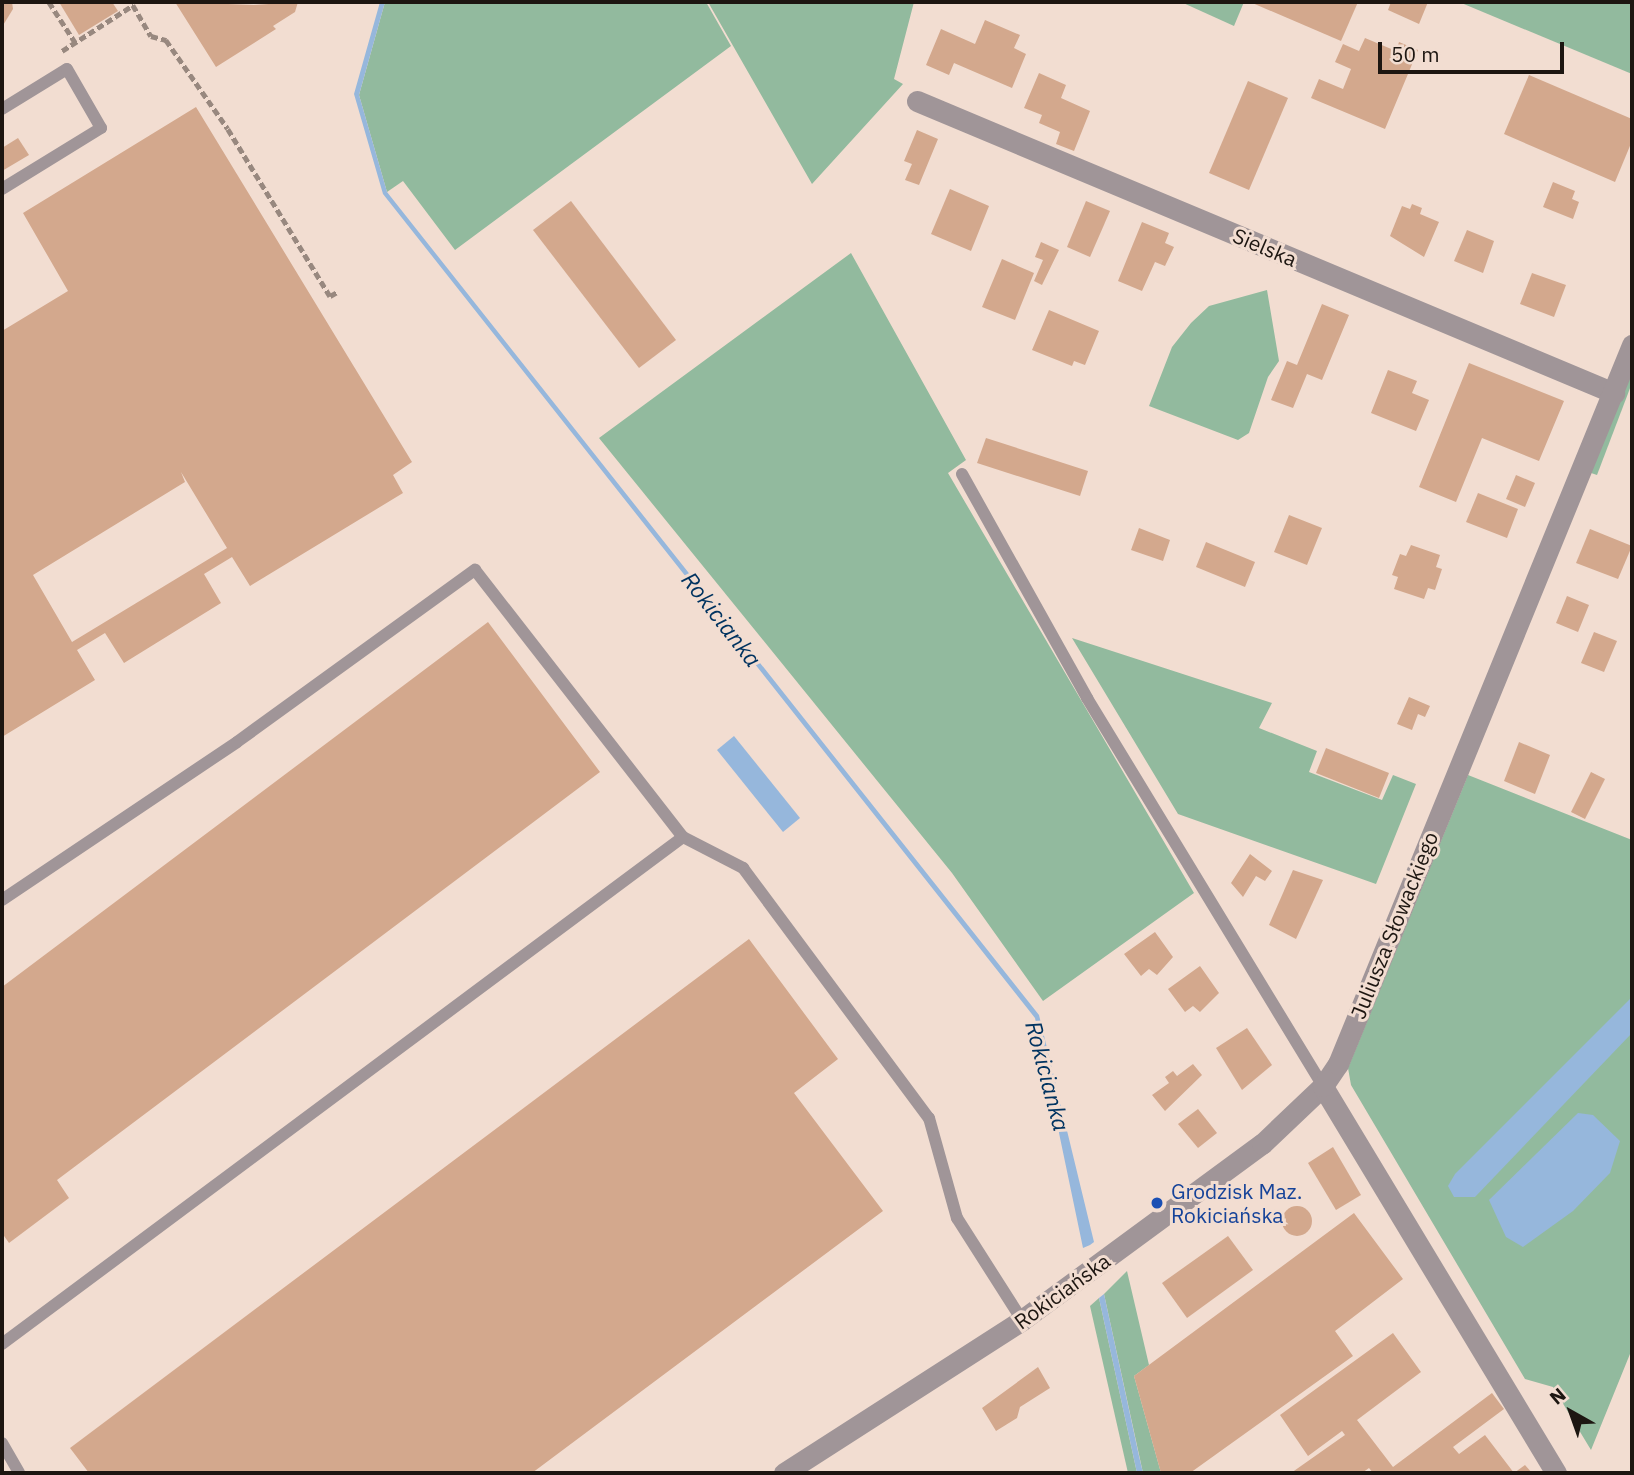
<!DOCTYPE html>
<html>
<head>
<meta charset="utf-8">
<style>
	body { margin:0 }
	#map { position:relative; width:1634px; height:1475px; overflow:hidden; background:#f2ddd1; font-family:"IBM Plex Sans",sans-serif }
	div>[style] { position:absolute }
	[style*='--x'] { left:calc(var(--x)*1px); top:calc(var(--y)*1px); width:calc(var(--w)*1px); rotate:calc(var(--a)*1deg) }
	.green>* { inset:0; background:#92ba9e }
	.water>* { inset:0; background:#96b7dc }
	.building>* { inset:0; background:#d3a88d }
	.round { border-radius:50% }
	.path>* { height:4.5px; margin-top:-2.25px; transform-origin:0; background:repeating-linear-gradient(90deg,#98887f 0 7px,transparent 0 10.5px) }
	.lane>* { height:12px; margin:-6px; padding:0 6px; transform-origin:6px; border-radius:6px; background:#a09598 }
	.street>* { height:21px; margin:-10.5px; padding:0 10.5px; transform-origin:10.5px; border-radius:10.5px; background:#a09598 }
	.dots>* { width:19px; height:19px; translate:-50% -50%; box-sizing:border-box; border:4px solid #f2ddd1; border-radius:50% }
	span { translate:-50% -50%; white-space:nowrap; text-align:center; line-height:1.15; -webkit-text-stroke:6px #f2ddd1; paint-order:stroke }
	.street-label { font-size:21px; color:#1d1611 }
	.transit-label { font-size:21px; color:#164399 }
	.left { translate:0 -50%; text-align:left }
	.water-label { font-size:23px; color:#003360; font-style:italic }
	.frame { position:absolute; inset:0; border:4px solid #1d1611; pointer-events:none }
	.north { position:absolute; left:1536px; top:1377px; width:70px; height:70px; -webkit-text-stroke:5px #f2ddd1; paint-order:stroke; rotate:320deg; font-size:19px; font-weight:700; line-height:28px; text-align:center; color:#1d1611 }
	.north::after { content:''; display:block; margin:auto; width:24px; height:32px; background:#1d1611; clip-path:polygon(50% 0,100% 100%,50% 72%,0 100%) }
	.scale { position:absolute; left:1378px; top:42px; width:186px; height:32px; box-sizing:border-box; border:4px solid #1d1611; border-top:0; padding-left:9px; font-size:21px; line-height:24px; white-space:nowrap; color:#1d1611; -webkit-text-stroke:5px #f2ddd1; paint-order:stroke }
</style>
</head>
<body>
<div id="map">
	<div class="green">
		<i style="clip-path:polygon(385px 2px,706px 2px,731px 46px,455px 250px,403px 181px,387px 192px,359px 95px)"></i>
		<i style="clip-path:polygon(708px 2px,914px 2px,894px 79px,903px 84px,812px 184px)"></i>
		<i style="clip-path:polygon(1181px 2px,1244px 2px,1234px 26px)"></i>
		<i style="clip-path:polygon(1459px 2px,1632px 2px,1632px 74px)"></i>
		<i style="clip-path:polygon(851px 253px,966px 460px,948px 473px,1194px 893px,1043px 1001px,952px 873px,599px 438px)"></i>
		<i style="clip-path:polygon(1267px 290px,1279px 361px,1268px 377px,1249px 433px,1238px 440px,1149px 406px,1172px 347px,1191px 323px,1209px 306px)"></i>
		<i style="clip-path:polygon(1632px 365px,1632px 383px,1597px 475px,1588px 472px)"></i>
		<i style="clip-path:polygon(1072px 638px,1272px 703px,1259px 728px,1317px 751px,1309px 772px,1382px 800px,1393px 775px,1416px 784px,1376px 884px,1178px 814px)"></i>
		<i style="clip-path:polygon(1468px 775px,1632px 840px,1632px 1349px,1591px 1450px,1553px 1387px,1525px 1379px,1351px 1085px,1348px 1068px)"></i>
		<i style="clip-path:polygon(1127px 1271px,1149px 1365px,1134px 1376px,1161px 1473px,1143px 1473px,1104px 1294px)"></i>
		<i style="clip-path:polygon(1099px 1298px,1137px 1473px,1128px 1473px,1090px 1306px)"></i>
	</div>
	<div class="water">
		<i style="clip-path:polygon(380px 2px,385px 2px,359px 95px,387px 192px,1039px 1015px,1094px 1242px,1090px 1245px,1083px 1248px,1035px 1018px,383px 194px,354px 94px)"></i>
		<i style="clip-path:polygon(734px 736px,800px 818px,783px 832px,717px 750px)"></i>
		<i style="clip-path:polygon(1632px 997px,1632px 1033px,1475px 1197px,1454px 1197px,1448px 1186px,1455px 1174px)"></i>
		<i style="clip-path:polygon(1578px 1113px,1593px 1115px,1620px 1141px,1610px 1173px,1573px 1211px,1523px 1247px,1506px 1237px,1489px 1200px)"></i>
		<i style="clip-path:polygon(1104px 1294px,1139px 1456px,1143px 1473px,1137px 1473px,1099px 1298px)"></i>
	</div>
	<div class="building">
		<i style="clip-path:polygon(2px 2px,12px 2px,13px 9px,2px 27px)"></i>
		<i style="clip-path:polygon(59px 2px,112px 2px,118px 11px,79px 35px)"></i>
		<i style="clip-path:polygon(175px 2px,254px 5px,298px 2px,295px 12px,273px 26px,276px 29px,216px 67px)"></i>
		<i style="clip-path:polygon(1250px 2px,1358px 2px,1341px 41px)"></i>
		<i style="clip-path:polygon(1391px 2px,1428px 2px,1419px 24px,1388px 10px)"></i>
		<i style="clip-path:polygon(985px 20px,1020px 35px,1014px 48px,1026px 54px,1012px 88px,954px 63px,949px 75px,926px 65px,941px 29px,975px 44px)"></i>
		<i style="clip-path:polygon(1365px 38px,1396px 51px,1399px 42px,1418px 50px,1385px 129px,1311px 98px,1319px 79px,1343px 89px,1351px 69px,1335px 62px,1343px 44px,1359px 51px)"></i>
		<i style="clip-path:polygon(1039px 73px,1066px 85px,1061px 98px,1090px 111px,1074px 151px,1056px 144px,1060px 132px,1039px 123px,1042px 115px,1024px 108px)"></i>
		<i style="clip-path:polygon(1529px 75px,1632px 119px,1632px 141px,1615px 182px,1504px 134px)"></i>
		<i style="clip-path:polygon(1248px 81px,1288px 98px,1249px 190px,1209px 173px)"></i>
		<i style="clip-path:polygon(evenodd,196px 107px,412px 462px,393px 475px,403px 493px,250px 586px,232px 557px,204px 574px,221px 603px,124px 663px,105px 633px,77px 650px,95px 680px,2px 737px,2px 331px,68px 291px,23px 213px,196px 107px,181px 472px,227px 548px,72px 642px,33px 575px,185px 482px,181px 472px)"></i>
		<i style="clip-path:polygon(917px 130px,938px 139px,919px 185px,905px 180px,912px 164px,904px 161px)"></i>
		<i style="clip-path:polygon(18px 138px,29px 155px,2px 171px,2px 148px)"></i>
		<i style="clip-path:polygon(1553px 182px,1575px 191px,1572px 199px,1579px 202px,1573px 219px,1543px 207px)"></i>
		<i style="clip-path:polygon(950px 189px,989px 206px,971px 251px,931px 234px)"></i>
		<i style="clip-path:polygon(571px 201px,676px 340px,639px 368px,533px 230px)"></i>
		<i style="clip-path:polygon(1086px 201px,1110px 211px,1090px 257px,1067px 247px)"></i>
		<i style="clip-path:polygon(1412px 204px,1422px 208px,1420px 214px,1439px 222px,1424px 257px,1390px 236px,1402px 206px,1410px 209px)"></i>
		<i style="clip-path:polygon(1142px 222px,1169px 233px,1165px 243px,1174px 247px,1165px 266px,1155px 262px,1142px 291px,1118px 281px)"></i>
		<i style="clip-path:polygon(1467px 230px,1494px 241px,1483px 273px,1454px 261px)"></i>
		<i style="clip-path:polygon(1041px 242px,1059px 250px,1042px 285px,1034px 281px,1043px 260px,1035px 257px)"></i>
		<i style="clip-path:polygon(1002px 259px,1034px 273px,1015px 320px,982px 307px)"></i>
		<i style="clip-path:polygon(1532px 273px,1566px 285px,1554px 317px,1520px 304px)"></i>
		<i style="clip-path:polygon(1322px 304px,1349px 315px,1322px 380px,1307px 374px,1293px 408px,1271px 400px,1287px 361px,1297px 365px)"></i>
		<i style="clip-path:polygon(1049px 310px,1099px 331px,1085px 365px,1074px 361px,1072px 366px,1032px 350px)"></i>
		<i style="clip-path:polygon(1469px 363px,1564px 401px,1539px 461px,1482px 438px,1456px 502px,1419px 487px)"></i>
		<i style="clip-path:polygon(1388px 370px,1417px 381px,1412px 393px,1429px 400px,1416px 431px,1371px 413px)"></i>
		<i style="clip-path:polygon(986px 438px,1088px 471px,1080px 496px,977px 463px)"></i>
		<i style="clip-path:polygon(1516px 475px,1535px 483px,1525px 507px,1506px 499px)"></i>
		<i style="clip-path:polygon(1478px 493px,1518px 509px,1507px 538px,1466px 522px)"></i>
		<i style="clip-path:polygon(1289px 515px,1322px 528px,1307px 565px,1274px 552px)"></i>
		<i style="clip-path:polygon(1139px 528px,1170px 540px,1163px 561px,1131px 550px)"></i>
		<i style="clip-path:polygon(1590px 529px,1632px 546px,1618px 579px,1576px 563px)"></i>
		<i style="clip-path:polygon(1206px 542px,1255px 562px,1245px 587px,1196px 567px)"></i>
		<i style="clip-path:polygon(1411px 545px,1440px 555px,1436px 567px,1442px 569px,1435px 590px,1428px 588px,1424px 599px,1394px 589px,1398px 577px,1392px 575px,1400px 554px,1406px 556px)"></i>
		<i style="clip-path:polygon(1567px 596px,1589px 605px,1578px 632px,1556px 623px)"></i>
		<i style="clip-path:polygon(488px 622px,600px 772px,57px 1180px,69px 1198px,9px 1243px,2px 1233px,2px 987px)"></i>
		<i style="clip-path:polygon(1594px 632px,1617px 641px,1604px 672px,1581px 663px)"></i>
		<i style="clip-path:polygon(1409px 697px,1430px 706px,1425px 717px,1418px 714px,1412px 730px,1397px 724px)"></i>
		<i style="clip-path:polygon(1519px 742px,1550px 755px,1535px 794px,1504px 781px)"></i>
		<i style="clip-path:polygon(1326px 748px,1389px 773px,1379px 798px,1316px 773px)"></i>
		<i style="clip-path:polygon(1591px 772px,1605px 779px,1585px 819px,1571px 812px)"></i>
		<i style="clip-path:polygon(1250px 854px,1272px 871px,1265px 881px,1256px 876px,1243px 897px,1231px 883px)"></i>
		<i style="clip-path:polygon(1293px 870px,1323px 880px,1296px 939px,1269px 925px)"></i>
		<i style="clip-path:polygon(1155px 932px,1173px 957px,1157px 975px,1149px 969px,1141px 976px,1124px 954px)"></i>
		<i style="clip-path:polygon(749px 939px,838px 1059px,794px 1093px,883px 1211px,532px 1473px,89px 1473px,70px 1448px)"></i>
		<i style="clip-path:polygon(1200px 966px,1219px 993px,1200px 1012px,1193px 1006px,1185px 1012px,1168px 989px)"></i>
		<i style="clip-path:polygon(1247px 1028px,1272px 1065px,1242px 1090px,1216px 1048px)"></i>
		<i style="clip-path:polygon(1193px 1064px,1202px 1075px,1165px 1111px,1152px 1095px,1169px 1083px,1165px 1077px,1173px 1071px,1177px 1076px)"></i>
		<i style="clip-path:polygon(1198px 1109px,1217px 1133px,1198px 1148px,1178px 1124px)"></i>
		<i style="clip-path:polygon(1333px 1147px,1361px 1195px,1336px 1210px,1308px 1163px)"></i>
		<i class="round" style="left:1282px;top:1206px;width:30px;height:30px"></i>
		<i style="clip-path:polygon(1354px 1213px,1403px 1279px,1335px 1331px,1353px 1356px,1190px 1473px,1161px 1473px,1134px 1376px)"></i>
		<i style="clip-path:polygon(1228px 1236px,1253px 1270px,1187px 1318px,1162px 1283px)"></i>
		<i style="clip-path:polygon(1393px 1333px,1421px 1372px,1357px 1420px,1393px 1467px,1492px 1393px,1504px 1409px,1453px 1447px,1459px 1454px,1485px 1435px,1514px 1473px,1525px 1465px,1532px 1473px,1373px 1473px,1369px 1468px,1362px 1473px,1291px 1473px,1345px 1435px,1342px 1431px,1308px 1456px,1280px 1415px)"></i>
		<i style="clip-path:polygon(1038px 1367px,1050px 1388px,1020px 1407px,1017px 1418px,996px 1431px,982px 1408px)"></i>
	</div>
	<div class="path">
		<i style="--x:49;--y:2;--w:48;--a:57"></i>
		<i style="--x:62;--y:51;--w:85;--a:-32.9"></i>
		<i style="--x:133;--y:5;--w:36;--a:60"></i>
		<i style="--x:151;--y:36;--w:16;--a:15"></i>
		<i style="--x:166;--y:40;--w:108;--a:55.1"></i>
		<i style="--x:228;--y:129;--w:196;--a:58.6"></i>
		<i style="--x:330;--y:296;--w:10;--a:-29"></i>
	</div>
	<div class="lane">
		<i style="--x:2;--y:109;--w:76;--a:-31.6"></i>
		<i style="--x:67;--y:69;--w:68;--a:60"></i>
		<i style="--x:101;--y:128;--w:116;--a:148.4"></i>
		<i style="--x:962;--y:474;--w:257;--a:60.8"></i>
		<i style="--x:1087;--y:698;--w:454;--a:58.7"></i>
		<i style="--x:2;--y:900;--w:283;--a:-33.9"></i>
		<i style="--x:237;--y:742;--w:294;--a:-35.9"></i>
		<i style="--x:475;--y:570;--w:338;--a:52.1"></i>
		<i style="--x:683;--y:837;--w:68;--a:27.3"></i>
		<i style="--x:743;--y:868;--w:312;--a:53.4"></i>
		<i style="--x:929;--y:1118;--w:104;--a:74.4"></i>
		<i style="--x:957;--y:1218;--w:121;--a:57.5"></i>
		<i style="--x:2;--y:1344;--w:849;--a:-36.67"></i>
		<i style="--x:2;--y:1443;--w:34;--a:60"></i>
	</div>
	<div class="street">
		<i style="--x:917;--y:101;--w:756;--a:22.73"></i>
		<i style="--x:784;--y:1473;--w:283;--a:-32.7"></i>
		<i style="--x:1022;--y:1320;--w:298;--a:-36.3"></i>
		<i style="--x:1262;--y:1144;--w:84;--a:-43.6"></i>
		<i style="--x:1556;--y:1473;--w:452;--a:-121.1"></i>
		<i style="--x:1323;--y:1086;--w:27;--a:-56"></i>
		<i style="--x:1338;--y:1064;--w:777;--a:-67.76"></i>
	</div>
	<div class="dots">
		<i style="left:1157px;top:1203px;background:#1a4fb4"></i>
	</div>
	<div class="street-label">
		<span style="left:1265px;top:247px;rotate:23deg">Sielska</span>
		<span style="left:1394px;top:925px;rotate:-68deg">Juliusza Słowackiego</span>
		<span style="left:1062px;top:1291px;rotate:-36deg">Rokiciańska</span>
	</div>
	<div class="transit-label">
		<span class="left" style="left:1171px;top:1203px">Grodzisk Maz.<br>Rokiciańska</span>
	</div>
	<div class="water-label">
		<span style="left:722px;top:619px;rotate:52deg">Rokicianka</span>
		<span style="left:1048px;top:1076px;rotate:75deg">Rokicianka</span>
	</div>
	<div class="frame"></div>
	<div class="north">N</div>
	<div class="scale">50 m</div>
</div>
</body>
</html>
